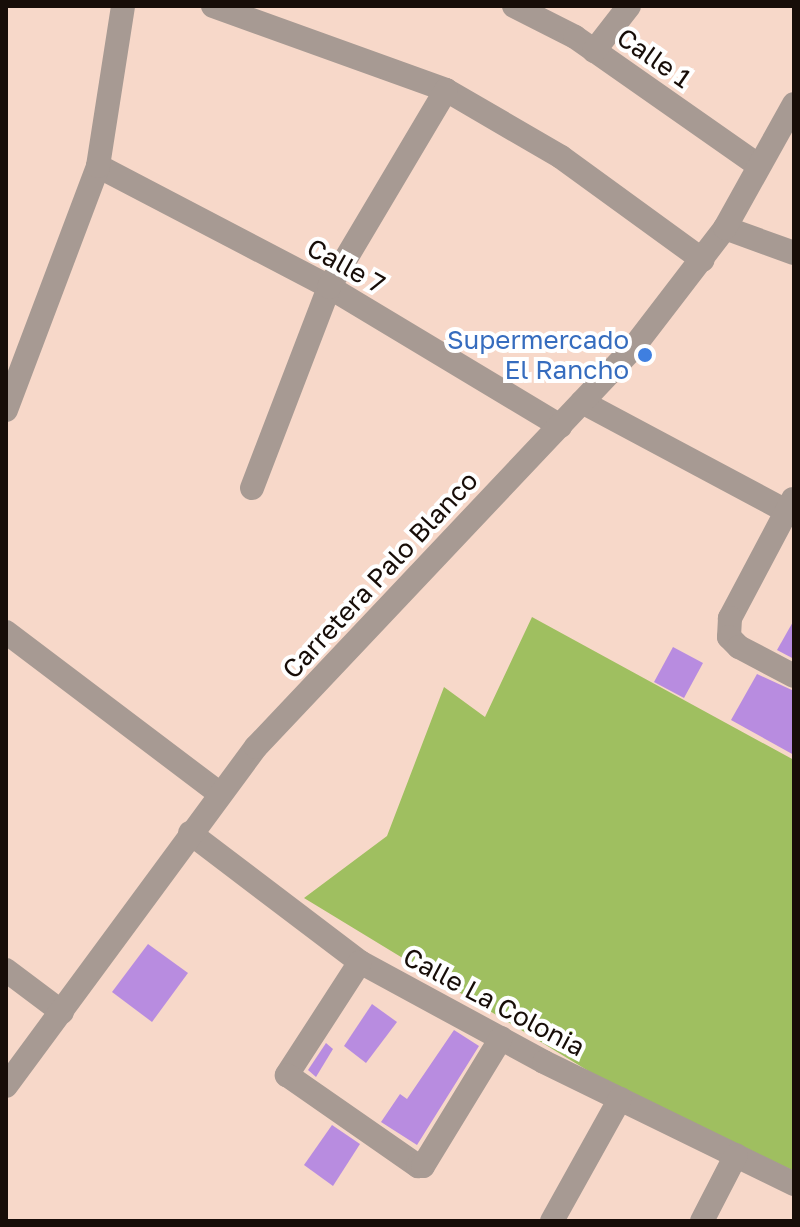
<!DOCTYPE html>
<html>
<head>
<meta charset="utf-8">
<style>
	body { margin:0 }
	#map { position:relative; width:800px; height:1227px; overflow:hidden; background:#f7d8c9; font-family:"Golos Text",sans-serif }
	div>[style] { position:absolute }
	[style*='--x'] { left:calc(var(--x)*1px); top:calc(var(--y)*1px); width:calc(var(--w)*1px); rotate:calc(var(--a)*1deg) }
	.forest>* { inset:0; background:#9fbf60 }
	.building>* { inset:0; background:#b88ce0 }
	.minor>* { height:24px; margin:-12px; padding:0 12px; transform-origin:12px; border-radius:12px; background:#a79a93 }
	.dots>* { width:22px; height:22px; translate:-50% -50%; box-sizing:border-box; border:4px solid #fff; border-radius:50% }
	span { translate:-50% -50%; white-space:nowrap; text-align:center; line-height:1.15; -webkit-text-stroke:8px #fff; paint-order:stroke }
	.street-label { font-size:26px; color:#170d08 }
	.shop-label { font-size:26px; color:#366cbe }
	.right { translate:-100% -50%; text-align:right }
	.frame { position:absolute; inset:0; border:8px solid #170d08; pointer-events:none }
</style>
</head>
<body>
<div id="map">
	<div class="forest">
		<i style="clip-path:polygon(532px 617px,794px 760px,794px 1171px,618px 1089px,304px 898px,387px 836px,444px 687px,485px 717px)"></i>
	</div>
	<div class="building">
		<i style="clip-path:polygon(794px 620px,794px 659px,777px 650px)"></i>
		<i style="clip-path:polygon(673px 647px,703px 663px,684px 698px,654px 682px)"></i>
		<i style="clip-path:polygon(757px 674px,794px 691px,794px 755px,731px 720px)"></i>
		<i style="clip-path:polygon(148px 944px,188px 973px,152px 1022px,112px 992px)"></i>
		<i style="clip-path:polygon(372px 1004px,397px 1022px,366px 1063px,344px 1046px)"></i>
		<i style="clip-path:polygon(454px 1030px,479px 1046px,417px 1145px,381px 1122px,400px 1094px,407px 1099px)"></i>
		<i style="clip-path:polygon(326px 1043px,333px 1049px,316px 1077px,308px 1070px)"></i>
		<i style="clip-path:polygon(332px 1125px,360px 1144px,333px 1186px,304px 1165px)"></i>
	</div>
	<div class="minor">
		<i style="--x:213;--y:6;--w:248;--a:19.8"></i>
		<i style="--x:446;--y:90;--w:133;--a:30.2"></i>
		<i style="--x:561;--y:157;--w:175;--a:36"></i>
		<i style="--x:514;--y:6;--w:68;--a:26.9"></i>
		<i style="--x:575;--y:37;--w:223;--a:35"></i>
		<i style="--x:594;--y:51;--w:57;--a:-52.1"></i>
		<i style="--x:98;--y:166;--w:261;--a:27.6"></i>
		<i style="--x:329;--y:287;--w:270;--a:31"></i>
		<i style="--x:725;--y:228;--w:73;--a:19.9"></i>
		<i style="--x:582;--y:402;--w:240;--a:28.1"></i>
		<i style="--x:6;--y:410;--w:261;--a:-69.3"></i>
		<i style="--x:98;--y:166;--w:162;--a:-81.1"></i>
		<i style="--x:252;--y:488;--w:215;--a:-69"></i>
		<i style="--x:329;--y:287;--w:229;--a:-59.3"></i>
		<i style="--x:793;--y:499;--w:135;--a:117.9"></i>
		<i style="--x:730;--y:618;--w:19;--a:93"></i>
		<i style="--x:729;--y:637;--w:14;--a:45"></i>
		<i style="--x:739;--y:647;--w:62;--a:27.8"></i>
		<i style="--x:6;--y:632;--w:268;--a:37.1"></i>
		<i style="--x:190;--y:833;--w:213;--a:37.2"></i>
		<i style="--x:360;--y:962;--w:209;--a:28.5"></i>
		<i style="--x:544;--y:1062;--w:278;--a:26"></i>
		<i style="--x:360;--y:962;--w:135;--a:122.9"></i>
		<i style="--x:287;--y:1075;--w:160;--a:34.8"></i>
		<i style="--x:418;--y:1166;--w:5;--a:0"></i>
		<i style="--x:423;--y:1166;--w:150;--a:-58.6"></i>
		<i style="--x:6;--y:970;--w:70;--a:36.9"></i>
		<i style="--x:6;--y:1086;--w:421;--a:-53.6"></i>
		<i style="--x:256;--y:747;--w:549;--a:-46.62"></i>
		<i style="--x:633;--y:348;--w:151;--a:-52.5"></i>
		<i style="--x:725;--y:228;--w:142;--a:-60.9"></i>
		<i style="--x:552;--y:1221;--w:140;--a:-60.9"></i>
		<i style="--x:702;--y:1221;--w:74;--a:-62.7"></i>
	</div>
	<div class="dots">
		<i style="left:645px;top:355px;background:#3f7fe0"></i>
	</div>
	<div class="street-label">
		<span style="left:654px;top:58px;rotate:35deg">Calle 1</span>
		<span style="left:346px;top:266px;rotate:29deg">Calle 7</span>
		<span style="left:380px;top:575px;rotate:-47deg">Carretera Palo Blanco</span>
		<span style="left:494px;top:1002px;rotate:28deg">Calle La Colonia</span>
	</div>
	<div class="shop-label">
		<span class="right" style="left:629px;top:355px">Supermercado<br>El Rancho</span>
	</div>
	<div class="frame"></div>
</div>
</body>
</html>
